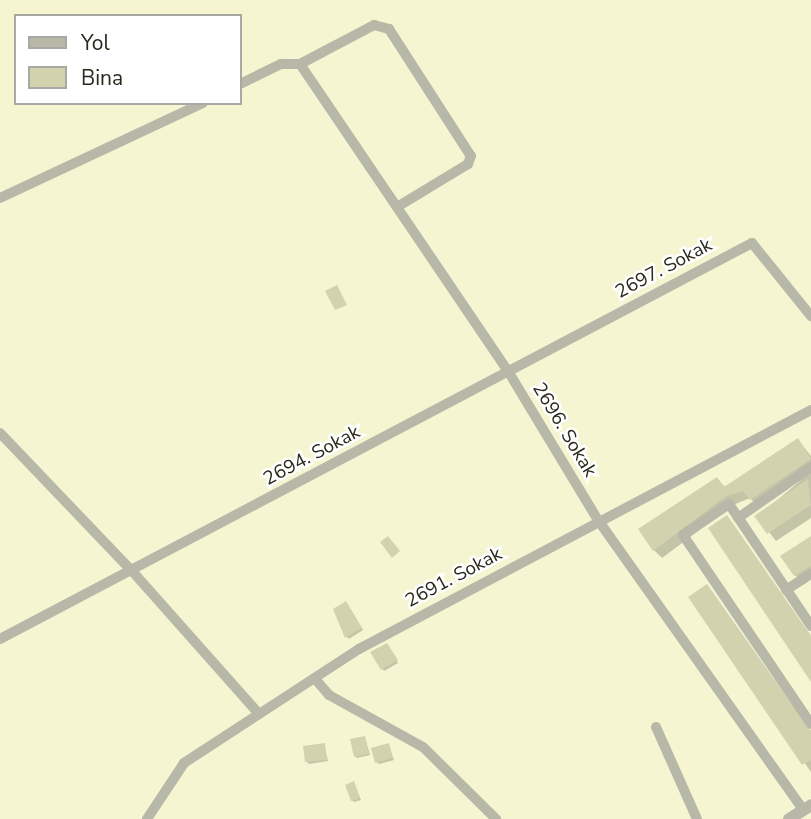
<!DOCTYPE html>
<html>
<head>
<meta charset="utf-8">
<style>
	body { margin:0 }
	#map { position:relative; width:811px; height:819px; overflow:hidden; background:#f5f5d2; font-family:"Nunito Sans",sans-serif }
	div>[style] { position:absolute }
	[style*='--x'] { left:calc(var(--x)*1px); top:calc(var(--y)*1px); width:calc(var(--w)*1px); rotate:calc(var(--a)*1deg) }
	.shadow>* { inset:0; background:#0003 }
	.building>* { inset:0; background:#d2d2af }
	.minor>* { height:10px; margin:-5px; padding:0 5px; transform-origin:5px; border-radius:5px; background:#b8b8a9 }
	.tertiary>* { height:12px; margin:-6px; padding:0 6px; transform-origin:6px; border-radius:6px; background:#b8b8a9 }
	span { translate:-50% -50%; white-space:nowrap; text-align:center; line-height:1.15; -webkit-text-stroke:5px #fff; paint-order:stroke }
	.street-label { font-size:19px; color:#28281b }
	.legend { position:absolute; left:14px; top:14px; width:228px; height:91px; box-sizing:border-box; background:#fff; border:2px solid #a9a9a4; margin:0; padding:9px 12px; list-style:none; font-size:21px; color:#28281b }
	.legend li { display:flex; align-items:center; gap:14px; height:35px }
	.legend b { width:35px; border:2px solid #a9a9a4 }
</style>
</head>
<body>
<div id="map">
	<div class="shadow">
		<i style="clip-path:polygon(798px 440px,811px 456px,811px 518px,776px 541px,757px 517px,806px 476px,759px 507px,750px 498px,733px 505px,662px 558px,654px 550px,717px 479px,726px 488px)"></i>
		<i style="clip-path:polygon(727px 517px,811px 636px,811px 679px)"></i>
		<i style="clip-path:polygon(811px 538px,811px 577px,803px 583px,795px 575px)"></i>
		<i style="clip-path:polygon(707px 586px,811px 731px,811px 772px,690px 598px)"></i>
		<i style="clip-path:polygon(348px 605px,363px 630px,349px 639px,347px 637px)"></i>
		<i style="clip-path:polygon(389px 647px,398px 663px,384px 671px,372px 653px)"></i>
		<i style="clip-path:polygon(365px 738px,370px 755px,357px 758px,355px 756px)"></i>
		<i style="clip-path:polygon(324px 745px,328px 761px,309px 764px,307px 762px)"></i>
		<i style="clip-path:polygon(388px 745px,394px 760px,379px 764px,377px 762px)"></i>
		<i style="clip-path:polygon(354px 783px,361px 800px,354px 802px,352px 800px)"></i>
	</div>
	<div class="building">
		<i style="clip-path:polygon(337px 285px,347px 305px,335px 310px,325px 291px)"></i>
		<i style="clip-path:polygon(798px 438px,811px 459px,750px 500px,743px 491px,725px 497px,653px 551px,638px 529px,717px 477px,724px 487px)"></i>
		<i style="clip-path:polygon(808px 479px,811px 505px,767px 534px,754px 516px)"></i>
		<i style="clip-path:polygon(727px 515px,811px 636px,811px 682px,708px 528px)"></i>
		<i style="clip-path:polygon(388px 536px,400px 551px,392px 558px,380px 542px)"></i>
		<i style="clip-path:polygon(811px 536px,811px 566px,794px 576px,780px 556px)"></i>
		<i style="clip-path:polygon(707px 584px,811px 732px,811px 760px,802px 765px,688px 597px)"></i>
		<i style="clip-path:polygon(346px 601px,362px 628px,345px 638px,333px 609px)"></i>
		<i style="clip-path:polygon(387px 643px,398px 660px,381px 670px,370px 652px)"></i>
		<i style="clip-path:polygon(365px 736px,369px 754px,354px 757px,350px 739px)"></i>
		<i style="clip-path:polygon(325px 743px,327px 760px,305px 762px,303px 746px)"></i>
		<i style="clip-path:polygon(389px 743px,393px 758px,375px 763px,371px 748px)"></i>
		<i style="clip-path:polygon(354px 781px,360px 798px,351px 801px,345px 785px)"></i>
	</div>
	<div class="minor">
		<i style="--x:300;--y:64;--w:371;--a:55.9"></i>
		<i style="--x:508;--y:371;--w:174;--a:58.9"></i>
		<i style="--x:598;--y:520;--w:355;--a:54.7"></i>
		<i style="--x:240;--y:84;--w:46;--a:-26"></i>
		<i style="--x:281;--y:64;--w:19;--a:0"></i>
		<i style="--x:300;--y:64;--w:84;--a:-27.8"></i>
		<i style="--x:374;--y:25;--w:16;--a:15"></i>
		<i style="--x:389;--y:29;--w:151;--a:57.2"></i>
		<i style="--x:471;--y:156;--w:9;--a:111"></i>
		<i style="--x:468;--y:164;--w:83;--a:148.8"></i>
		<i style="--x:0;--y:198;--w:224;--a:-25.1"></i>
		<i style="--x:0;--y:433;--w:192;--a:46.3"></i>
		<i style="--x:133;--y:572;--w:190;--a:48.4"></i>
		<i style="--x:738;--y:518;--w:89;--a:-34.9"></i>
		<i style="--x:786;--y:590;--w:30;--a:-33"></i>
		<i style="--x:811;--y:626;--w:147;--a:-123.9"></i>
		<i style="--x:729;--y:504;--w:55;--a:146"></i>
		<i style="--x:683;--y:535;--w:228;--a:55.9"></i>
		<i style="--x:0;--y:639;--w:850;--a:-27.77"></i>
		<i style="--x:752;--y:243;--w:94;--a:51.1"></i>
		<i style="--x:316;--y:680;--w:20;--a:49"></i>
		<i style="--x:329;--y:695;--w:107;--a:29"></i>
		<i style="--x:423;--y:747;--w:103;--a:44.6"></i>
		<i style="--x:656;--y:727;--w:101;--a:66"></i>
		<i style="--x:147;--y:819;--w:67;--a:-56.5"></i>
		<i style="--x:184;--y:763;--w:209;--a:-33.1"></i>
		<i style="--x:359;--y:649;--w:511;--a:-27.87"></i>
	</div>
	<div class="tertiary">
		<i style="--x:789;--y:819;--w:26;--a:-32"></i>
	</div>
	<div class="street-label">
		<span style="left:664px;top:269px;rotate:-28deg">2697. Sokak</span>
		<span style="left:564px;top:430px;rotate:59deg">2696. Sokak</span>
		<span style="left:312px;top:456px;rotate:-28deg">2694. Sokak</span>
		<span style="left:454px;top:578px;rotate:-28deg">2691. Sokak</span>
	</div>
	<ul class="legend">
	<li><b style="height:9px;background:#b8b8a9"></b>Yol</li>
	<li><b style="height:19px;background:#d2d2af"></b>Bina</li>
	</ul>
</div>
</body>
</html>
